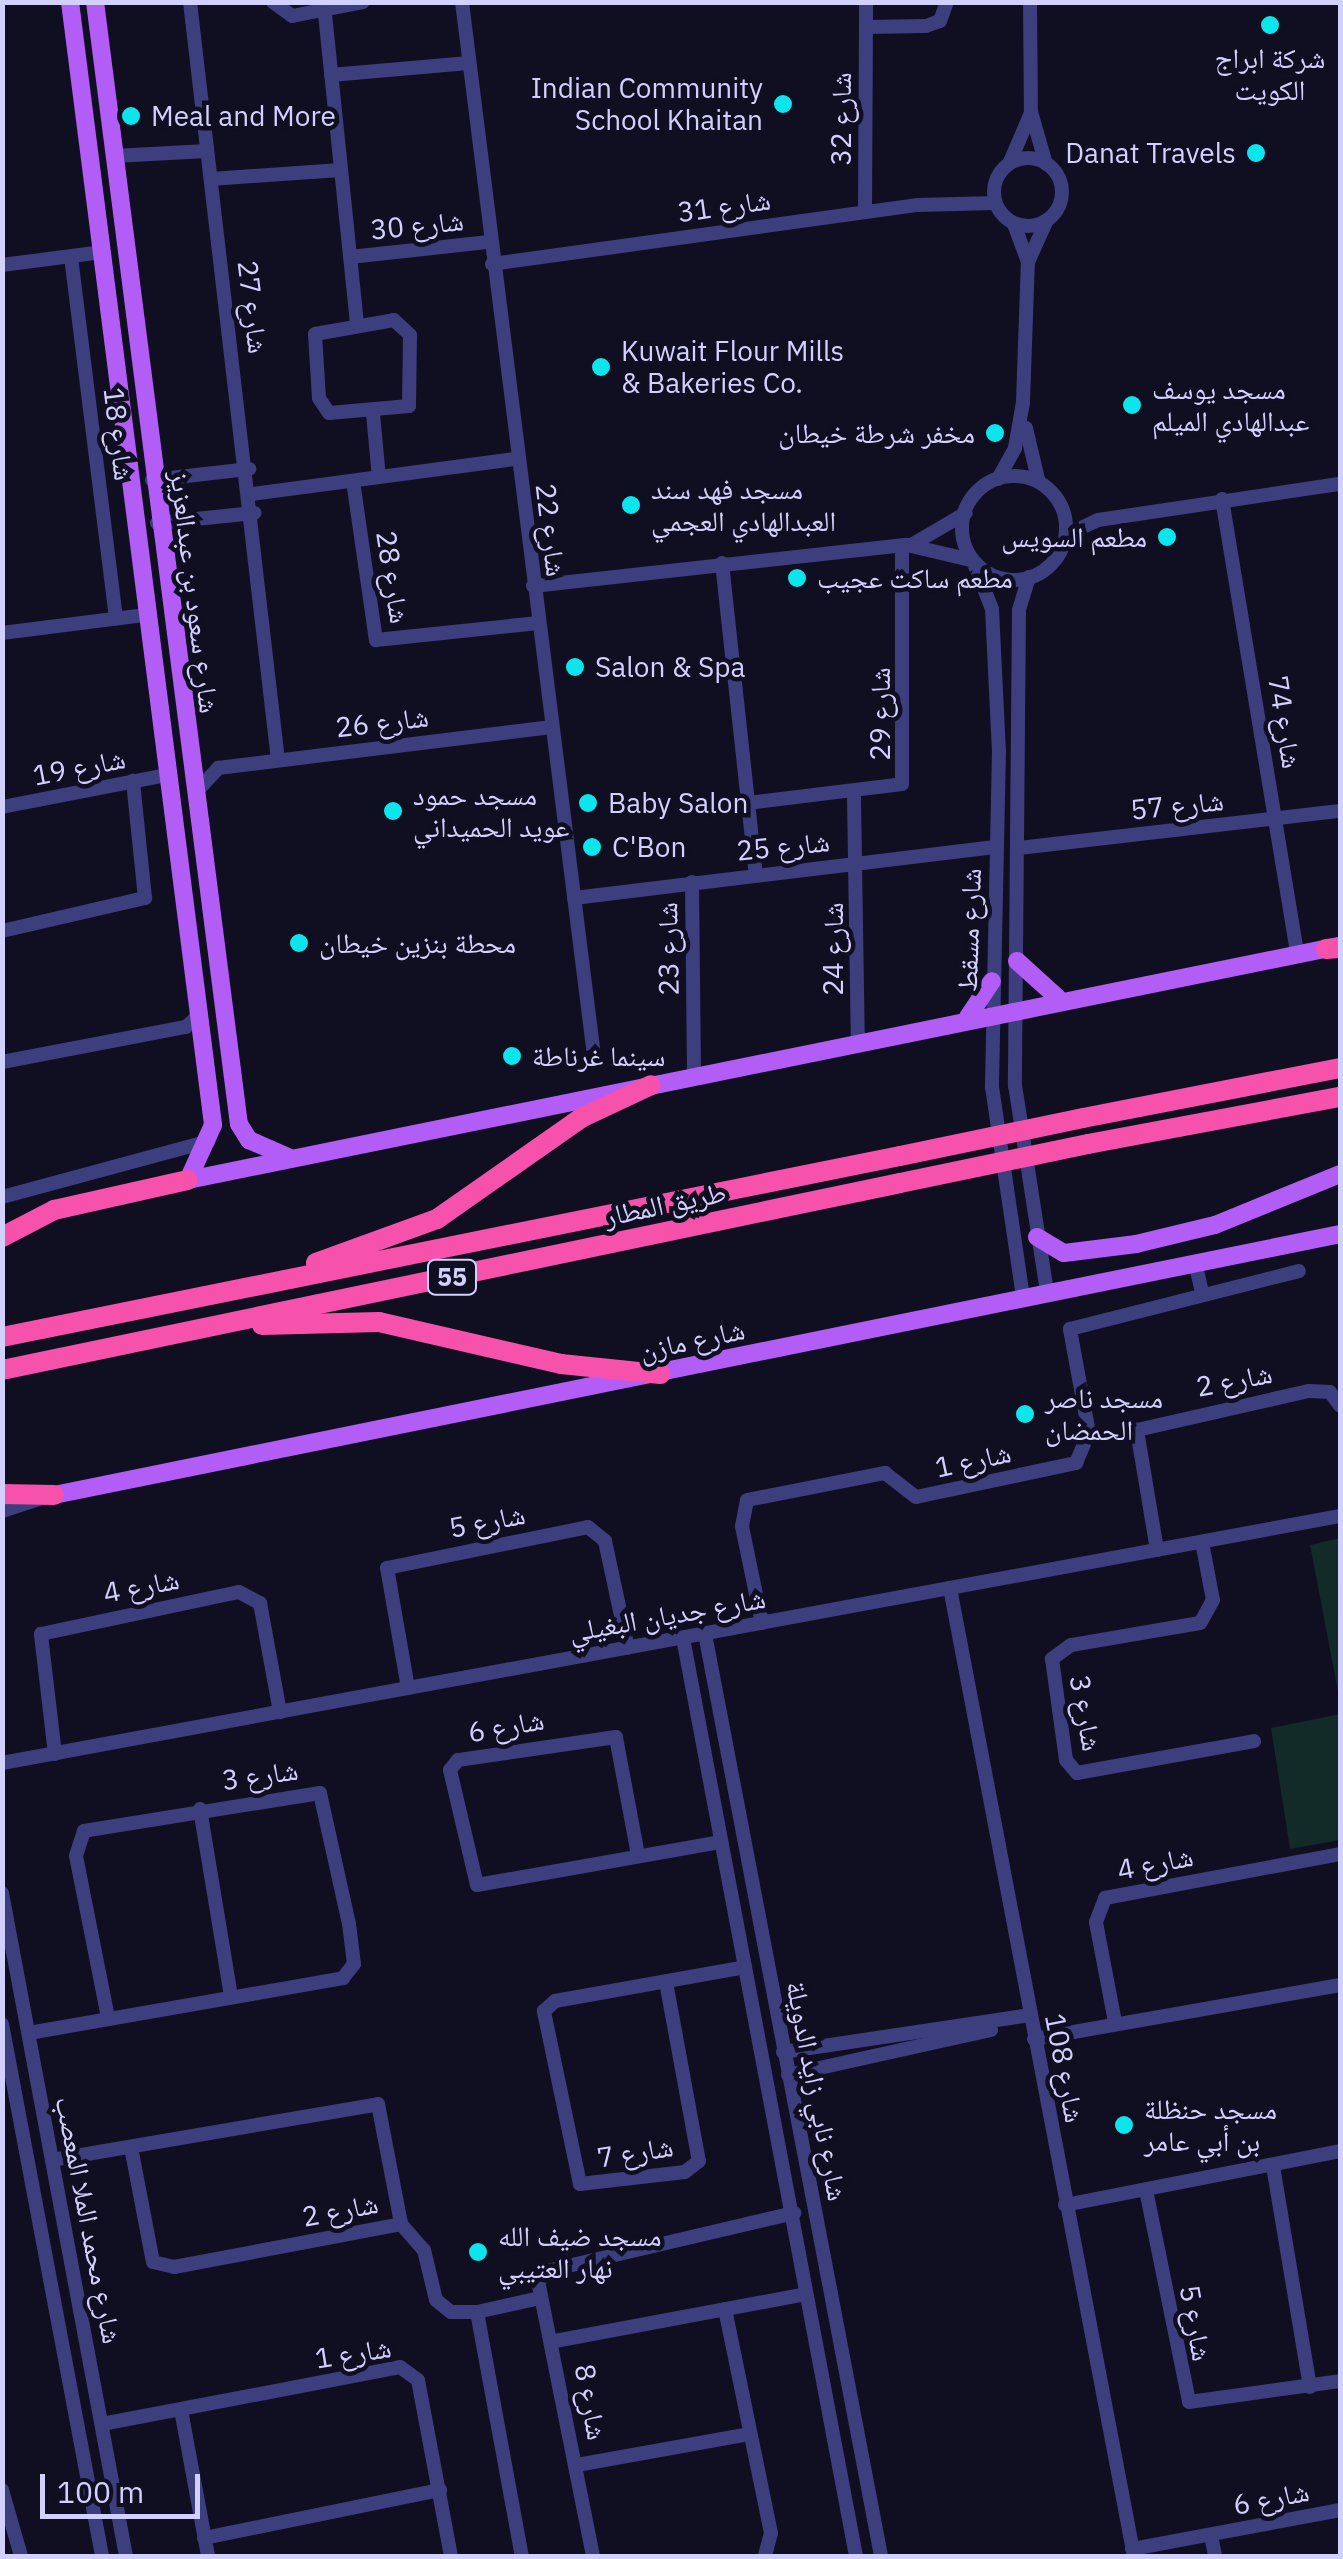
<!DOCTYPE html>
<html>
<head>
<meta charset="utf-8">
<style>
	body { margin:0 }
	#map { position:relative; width:1343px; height:2559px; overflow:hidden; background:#100e21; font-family:"IBM Plex Sans","Noto Naskh Arabic",sans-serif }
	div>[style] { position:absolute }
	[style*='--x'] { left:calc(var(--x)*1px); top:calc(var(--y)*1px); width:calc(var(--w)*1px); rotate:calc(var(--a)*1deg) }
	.green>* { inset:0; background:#122a28 }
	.minor>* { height:14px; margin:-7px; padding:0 7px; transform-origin:7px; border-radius:7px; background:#3c3e7d }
	.minor>.ring { margin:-7px; padding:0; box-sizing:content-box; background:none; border:14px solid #3c3e7d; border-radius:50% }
	.major>* { height:18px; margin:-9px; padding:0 9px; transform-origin:9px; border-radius:9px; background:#b25df6 }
	.highway>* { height:20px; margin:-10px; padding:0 10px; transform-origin:10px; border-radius:10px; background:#f652ac }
	.highway-bridge>* { height:20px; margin:-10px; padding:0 10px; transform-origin:10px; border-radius:10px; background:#f652ac }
	.dots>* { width:28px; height:28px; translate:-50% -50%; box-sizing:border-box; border:5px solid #100e21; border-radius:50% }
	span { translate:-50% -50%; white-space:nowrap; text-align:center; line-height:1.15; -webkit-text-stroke:9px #100e21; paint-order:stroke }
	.shield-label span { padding:2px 8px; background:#100e21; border:2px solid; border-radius:8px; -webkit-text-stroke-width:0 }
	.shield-label { font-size:25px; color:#d2d0fc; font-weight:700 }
	.poi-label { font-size:28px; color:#d2d0fc }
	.right { translate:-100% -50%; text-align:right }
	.left { translate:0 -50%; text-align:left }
	.street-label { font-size:28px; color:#d2d0fc }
	.frame { position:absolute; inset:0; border:5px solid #d2d0fc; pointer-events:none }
	.scale { position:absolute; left:40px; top:2474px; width:160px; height:45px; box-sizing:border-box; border:5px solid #d2d0fc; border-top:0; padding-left:12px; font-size:30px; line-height:35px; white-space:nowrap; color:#d2d0fc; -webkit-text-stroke:8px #100e21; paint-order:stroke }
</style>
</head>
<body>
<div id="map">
	<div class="green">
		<i style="clip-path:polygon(1340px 1538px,1340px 1702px,1310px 1545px)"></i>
		<i style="clip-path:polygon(1340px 1714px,1340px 1840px,1290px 1849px,1271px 1728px)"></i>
	</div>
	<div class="minor">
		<i style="--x:190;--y:2;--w:763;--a:83.38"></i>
		<i style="--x:273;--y:2;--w:24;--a:36"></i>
		<i style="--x:292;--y:16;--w:72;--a:-11.2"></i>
		<i style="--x:462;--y:2;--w:1069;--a:82.86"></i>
		<i style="--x:1030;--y:2;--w:110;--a:89.5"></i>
		<i style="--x:1031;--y:112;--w:54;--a:73.9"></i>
		<i style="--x:325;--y:14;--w:310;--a:84.1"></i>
		<i style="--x:866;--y:27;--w:60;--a:-1"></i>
		<i style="--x:926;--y:26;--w:15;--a:-20"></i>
		<i style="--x:940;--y:21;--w:20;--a:-70"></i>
		<i style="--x:331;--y:75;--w:138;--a:-5"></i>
		<i style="--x:114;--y:156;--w:93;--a:-3.1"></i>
		<i class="ring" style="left:994px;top:158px;width:54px;height:54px"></i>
		<i style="--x:1009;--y:164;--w:56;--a:-66.7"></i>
		<i style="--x:211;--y:179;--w:130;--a:-4"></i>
		<i style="--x:865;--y:212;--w:210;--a:-89.7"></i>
		<i style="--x:71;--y:257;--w:364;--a:82.9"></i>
		<i style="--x:350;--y:257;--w:140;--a:-6.2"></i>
		<i style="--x:1028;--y:262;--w:46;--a:-65.7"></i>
		<i style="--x:492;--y:264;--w:430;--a:-7.9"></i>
		<i style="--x:918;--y:205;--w:77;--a:-1.5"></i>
		<i style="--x:2;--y:265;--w:101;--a:-7.4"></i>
		<i style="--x:394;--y:320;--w:22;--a:43"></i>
		<i style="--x:410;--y:335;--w:71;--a:90.8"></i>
		<i style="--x:409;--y:406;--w:80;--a:175"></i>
		<i style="--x:329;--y:413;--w:18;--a:-124"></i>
		<i style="--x:319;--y:398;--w:64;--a:-93.6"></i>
		<i style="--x:315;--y:334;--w:80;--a:-10"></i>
		<i style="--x:373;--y:414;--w:63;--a:84.6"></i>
		<i style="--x:1026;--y:428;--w:52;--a:76.8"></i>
		<i class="ring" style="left:962px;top:476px;width:90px;height:90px"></i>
		<i style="--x:998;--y:479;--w:35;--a:-61"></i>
		<i style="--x:1015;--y:448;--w:47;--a:-80.1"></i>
		<i style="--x:1023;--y:402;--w:140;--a:-88"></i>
		<i style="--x:1028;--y:262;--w:40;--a:-110.2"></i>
		<i style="--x:152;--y:480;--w:98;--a:-6.5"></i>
		<i style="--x:353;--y:481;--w:161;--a:81.8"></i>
		<i style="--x:376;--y:640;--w:163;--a:-6"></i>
		<i style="--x:252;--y:494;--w:266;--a:-7.6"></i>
		<i style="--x:1222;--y:499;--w:461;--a:80.6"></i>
		<i style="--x:157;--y:523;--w:98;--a:-5.9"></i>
		<i style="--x:1066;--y:535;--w:35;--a:-25"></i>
		<i style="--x:1098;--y:520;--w:245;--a:-8.5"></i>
		<i style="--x:913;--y:544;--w:61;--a:-30.3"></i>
		<i style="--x:722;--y:563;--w:313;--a:83.8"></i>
		<i style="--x:975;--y:566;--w:46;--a:68.4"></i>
		<i style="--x:992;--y:609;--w:141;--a:87.2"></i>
		<i style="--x:999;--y:750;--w:337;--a:91.2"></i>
		<i style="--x:992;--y:1087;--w:212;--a:81.6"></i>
		<i style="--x:1029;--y:577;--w:34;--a:107"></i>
		<i style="--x:1019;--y:610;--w:475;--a:90.5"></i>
		<i style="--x:1015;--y:1085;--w:209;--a:81.2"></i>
		<i style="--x:533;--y:586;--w:376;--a:-6.3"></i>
		<i style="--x:907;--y:545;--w:66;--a:13.2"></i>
		<i style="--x:2;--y:633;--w:143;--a:-7.2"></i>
		<i style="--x:196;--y:792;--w:33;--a:-47"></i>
		<i style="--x:218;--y:768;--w:336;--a:-7"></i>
		<i style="--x:854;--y:797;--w:245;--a:89.1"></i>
		<i style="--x:748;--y:803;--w:155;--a:-7"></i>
		<i style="--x:902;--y:784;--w:238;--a:-90"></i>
		<i style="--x:2;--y:807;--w:167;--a:-11"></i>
		<i style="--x:1019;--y:848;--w:323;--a:-6.6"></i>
		<i style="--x:692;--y:882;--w:194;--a:89.4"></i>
		<i style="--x:574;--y:898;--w:426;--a:-6.9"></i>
		<i style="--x:2;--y:931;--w:147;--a:-13"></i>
		<i style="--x:145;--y:898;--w:118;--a:-95.9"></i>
		<i style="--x:2;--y:1062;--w:187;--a:-10.8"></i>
		<i style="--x:186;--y:1027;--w:18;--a:-43"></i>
		<i style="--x:2;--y:1197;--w:214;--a:-15.1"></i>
		<i style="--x:1195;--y:1262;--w:32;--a:77"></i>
		<i style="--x:2;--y:1511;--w:40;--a:-18"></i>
		<i style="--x:1202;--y:1542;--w:59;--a:79.3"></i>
		<i style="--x:1213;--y:1600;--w:26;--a:119"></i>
		<i style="--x:1200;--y:1623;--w:131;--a:170.3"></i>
		<i style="--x:1071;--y:1645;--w:24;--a:144"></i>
		<i style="--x:1052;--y:1659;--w:102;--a:82.1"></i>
		<i style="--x:1066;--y:1760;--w:17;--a:50"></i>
		<i style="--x:1077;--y:1773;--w:180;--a:-10.2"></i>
		<i style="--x:1157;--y:1550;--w:122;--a:-99.5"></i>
		<i style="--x:1137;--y:1430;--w:176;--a:-12.8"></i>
		<i style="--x:1309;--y:1391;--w:21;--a:3"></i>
		<i style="--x:1330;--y:1392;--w:17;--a:54"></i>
		<i style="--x:950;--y:1588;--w:985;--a:79.24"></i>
		<i style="--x:762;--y:1623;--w:99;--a:-101.7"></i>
		<i style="--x:742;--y:1526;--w:26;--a:-79"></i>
		<i style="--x:747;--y:1500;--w:141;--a:-11.1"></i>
		<i style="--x:885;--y:1473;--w:39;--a:38"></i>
		<i style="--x:916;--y:1497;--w:164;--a:-12"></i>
		<i style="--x:1076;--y:1463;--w:33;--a:-67"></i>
		<i style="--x:1089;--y:1433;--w:106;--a:-100.4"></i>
		<i style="--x:1070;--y:1329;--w:236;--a:-14.2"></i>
		<i style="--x:705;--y:1634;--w:939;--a:79.19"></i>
		<i style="--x:683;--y:1638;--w:934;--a:79.33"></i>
		<i style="--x:408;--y:1688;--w:122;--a:-99.9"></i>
		<i style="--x:387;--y:1568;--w:205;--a:-11.5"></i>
		<i style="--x:588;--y:1527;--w:22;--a:39"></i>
		<i style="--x:605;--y:1541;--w:109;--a:77.9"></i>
		<i style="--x:55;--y:1754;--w:121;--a:-96.7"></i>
		<i style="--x:41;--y:1634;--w:202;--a:-12"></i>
		<i style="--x:239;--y:1592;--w:24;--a:28"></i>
		<i style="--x:260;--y:1603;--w:111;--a:79.6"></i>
		<i style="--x:2;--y:1763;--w:1361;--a:-10.46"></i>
		<i style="--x:200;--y:1809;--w:190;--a:80.6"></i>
		<i style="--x:638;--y:1855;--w:120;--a:-100.6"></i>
		<i style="--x:616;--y:1737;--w:160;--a:171.7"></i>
		<i style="--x:458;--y:1760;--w:13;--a:129"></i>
		<i style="--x:450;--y:1770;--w:118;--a:76.8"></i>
		<i style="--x:477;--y:1885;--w:248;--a:-10"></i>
		<i style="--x:2;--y:1893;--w:674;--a:79.41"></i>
		<i style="--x:666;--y:1982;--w:182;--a:79.6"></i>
		<i style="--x:699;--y:2161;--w:18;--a:142"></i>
		<i style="--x:685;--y:2172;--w:106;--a:173.5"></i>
		<i style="--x:580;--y:2184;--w:177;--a:-101.8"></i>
		<i style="--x:544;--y:2011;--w:15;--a:-42"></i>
		<i style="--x:555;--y:2001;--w:193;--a:-10.1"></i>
		<i style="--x:1115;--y:2022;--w:102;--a:-100.8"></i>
		<i style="--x:1096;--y:1922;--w:26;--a:-69"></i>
		<i style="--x:1105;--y:1898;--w:239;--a:-10.6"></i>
		<i style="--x:2;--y:2024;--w:541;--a:79.35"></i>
		<i style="--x:29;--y:2033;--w:319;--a:-9.9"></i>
		<i style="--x:343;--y:1978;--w:18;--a:-52"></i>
		<i style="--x:354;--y:1964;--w:40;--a:-97.1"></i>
		<i style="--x:349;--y:1924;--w:134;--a:-102.5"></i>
		<i style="--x:320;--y:1793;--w:239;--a:170.9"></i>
		<i style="--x:84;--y:1831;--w:26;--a:108"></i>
		<i style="--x:76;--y:1856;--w:165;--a:78.8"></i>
		<i style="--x:1034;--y:2039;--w:311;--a:-10"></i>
		<i style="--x:783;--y:2052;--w:250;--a:-8.5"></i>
		<i style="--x:788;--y:2075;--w:208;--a:-12.5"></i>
		<i style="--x:131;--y:2147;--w:117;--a:79.2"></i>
		<i style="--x:153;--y:2262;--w:22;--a:13"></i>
		<i style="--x:174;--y:2267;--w:231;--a:-10.7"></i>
		<i style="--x:52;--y:2160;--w:331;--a:-9.7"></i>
		<i style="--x:378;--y:2104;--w:122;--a:79.1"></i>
		<i style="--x:401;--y:2224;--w:35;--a:49"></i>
		<i style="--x:424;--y:2250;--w:51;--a:76.5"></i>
		<i style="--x:436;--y:2300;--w:19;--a:39"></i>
		<i style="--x:451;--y:2312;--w:26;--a:0"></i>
		<i style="--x:477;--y:2312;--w:65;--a:-12.5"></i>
		<i style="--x:1273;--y:2166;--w:224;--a:80.5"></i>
		<i style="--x:1146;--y:2190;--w:216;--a:78.5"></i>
		<i style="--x:1189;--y:2402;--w:152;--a:-7.9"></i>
		<i style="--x:1065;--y:2205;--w:280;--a:-11.1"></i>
		<i style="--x:725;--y:2309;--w:229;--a:78.4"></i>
		<i style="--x:771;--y:2533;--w:24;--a:105"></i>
		<i style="--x:477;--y:2312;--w:248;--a:79.6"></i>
		<i style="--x:555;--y:2341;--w:255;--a:-10.6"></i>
		<i style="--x:181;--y:2410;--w:148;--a:79.5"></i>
		<i style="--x:102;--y:2424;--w:303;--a:-10.8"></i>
		<i style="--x:400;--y:2367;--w:22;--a:36"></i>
		<i style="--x:418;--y:2380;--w:179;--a:79.4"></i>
		<i style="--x:577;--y:2465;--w:176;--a:-10.2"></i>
		<i style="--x:2;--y:2490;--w:69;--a:73.9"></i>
		<i style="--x:1211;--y:2535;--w:21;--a:79"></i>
		<i style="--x:204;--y:2538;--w:241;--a:-11.5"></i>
		<i style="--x:1132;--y:2549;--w:212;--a:-10.6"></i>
		<i style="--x:593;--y:2556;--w:280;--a:-101.3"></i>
		<i style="--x:538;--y:2281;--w:17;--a:-40"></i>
		<i style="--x:551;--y:2270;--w:250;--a:-13.2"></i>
	</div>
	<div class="major">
		<i style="--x:70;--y:2;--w:1132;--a:82.74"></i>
		<i style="--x:213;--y:1125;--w:60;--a:114.4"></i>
		<i style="--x:95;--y:2;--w:1131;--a:82.69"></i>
		<i style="--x:239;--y:1124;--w:19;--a:58"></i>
		<i style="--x:249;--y:1140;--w:45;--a:23.7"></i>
		<i style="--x:1017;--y:961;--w:55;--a:42.1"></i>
		<i style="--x:968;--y:1017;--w:43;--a:-56.3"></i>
		<i style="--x:188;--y:1180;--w:1175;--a:-11.49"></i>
		<i style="--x:1037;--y:1237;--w:31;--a:31"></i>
		<i style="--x:1064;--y:1253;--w:73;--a:-7.1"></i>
		<i style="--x:1136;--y:1244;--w:81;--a:-13.5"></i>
		<i style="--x:1215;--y:1225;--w:135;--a:-22.2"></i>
		<i style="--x:54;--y:1495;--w:1312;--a:-11.47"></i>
	</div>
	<div class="highway">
		<i style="--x:1326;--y:949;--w:14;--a:-4"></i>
		<i style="--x:1083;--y:1118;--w:262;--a:-11"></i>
		<i style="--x:1088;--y:1144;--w:256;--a:-10.6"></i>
		<i style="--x:2;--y:1237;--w:59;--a:-27.4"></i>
		<i style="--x:54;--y:1210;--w:137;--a:-12.6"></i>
		<i style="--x:316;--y:1263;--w:129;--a:-20"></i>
		<i style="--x:437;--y:1219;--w:176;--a:-35"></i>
		<i style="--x:581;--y:1118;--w:77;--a:-25.2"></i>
		<i style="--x:262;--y:1325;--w:117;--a:-1.5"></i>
		<i style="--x:379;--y:1322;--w:187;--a:13"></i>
		<i style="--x:561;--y:1364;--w:100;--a:5.8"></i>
		<i style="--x:2;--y:1337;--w:916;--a:-11.4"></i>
		<i style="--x:2;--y:1370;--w:917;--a:-11.76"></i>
		<i style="--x:2;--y:1494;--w:52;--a:1.1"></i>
	</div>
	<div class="highway-bridge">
		<i style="--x:900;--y:1156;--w:187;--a:-11.7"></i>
		<i style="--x:900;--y:1183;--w:192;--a:-11.7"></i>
	</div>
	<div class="dots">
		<i style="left:1270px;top:25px;background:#0de5ec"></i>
		<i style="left:783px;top:104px;background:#0de5ec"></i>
		<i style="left:131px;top:116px;background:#0de5ec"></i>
		<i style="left:1256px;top:153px;background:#0de5ec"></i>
		<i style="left:601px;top:367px;background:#0de5ec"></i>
		<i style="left:1132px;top:405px;background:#0de5ec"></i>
		<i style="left:995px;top:433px;background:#0de5ec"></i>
		<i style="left:631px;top:505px;background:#0de5ec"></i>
		<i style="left:1167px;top:537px;background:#0de5ec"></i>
		<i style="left:797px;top:578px;background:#0de5ec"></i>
		<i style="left:575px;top:667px;background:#0de5ec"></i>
		<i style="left:588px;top:803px;background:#0de5ec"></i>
		<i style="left:393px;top:811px;background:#0de5ec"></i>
		<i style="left:592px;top:847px;background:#0de5ec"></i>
		<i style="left:299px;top:943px;background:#0de5ec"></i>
		<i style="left:512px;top:1056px;background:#0de5ec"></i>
		<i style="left:1025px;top:1414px;background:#0de5ec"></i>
		<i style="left:1124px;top:2125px;background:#0de5ec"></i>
		<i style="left:478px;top:2252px;background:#0de5ec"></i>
	</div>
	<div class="shield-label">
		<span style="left:452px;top:1277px">55</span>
	</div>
	<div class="poi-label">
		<span style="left:1270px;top:74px">شركة ابراج<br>الكويت</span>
		<span class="right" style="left:763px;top:104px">Indian Community<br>School Khaitan</span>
		<span class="left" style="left:151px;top:116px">Meal and More</span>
		<span class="right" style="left:1236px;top:153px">Danat Travels</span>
		<span class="left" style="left:621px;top:367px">Kuwait Flour Mills<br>&amp; Bakeries Co.</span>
		<span class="left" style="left:1152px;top:405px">مسجد يوسف<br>عبدالهادي الميلم</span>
		<span class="right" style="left:975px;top:433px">مخفر شرطة خيطان</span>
		<span class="left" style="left:651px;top:505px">مسجد فهد سند<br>العبدالهادي العجمي</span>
		<span class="right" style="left:1147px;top:537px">مطعم السويس</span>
		<span class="left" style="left:817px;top:578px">مطعم ساكت عجيب</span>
		<span class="left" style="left:595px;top:667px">Salon &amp; Spa</span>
		<span class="left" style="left:413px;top:811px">مسجد حمود<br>عويد الحميداني</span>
		<span class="left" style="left:608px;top:803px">Baby Salon</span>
		<span class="left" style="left:612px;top:847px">C'Bon</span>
		<span class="left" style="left:319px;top:943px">محطة بنزين خيطان</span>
		<span class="left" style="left:532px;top:1056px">سينما غرناطة</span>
		<span class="left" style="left:1045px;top:1414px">مسجد ناصر<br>الحمضان</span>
		<span class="left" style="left:1144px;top:2125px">مسجد حنظلة<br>بن أبي عامر</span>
		<span class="left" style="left:498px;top:2252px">مسجد ضيف الله<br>نهار العتيبي</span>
	</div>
	<div class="street-label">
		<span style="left:841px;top:119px;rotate:-90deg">شارع 32</span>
		<span style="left:724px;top:206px;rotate:-8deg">شارع 31</span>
		<span style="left:417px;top:225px;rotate:-6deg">شارع 30</span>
		<span style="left:253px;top:307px;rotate:83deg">شارع 27</span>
		<span style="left:119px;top:434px;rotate:83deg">شارع 18</span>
		<span style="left:551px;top:530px;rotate:83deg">شارع 22</span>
		<span style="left:393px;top:577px;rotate:81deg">شارع 28</span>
		<span style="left:195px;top:592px;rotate:83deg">شارع سعود بن عبدالعزيز</span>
		<span style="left:880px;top:714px;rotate:-90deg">شارع 29</span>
		<span style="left:382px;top:722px;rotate:-7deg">شارع 26</span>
		<span style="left:1285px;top:722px;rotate:81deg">شارع 74</span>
		<span style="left:79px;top:767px;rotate:-11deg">شارع 19</span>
		<span style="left:1177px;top:805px;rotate:-6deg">شارع 57</span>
		<span style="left:783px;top:846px;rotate:-6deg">شارع 25</span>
		<span style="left:969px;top:930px;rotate:-88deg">شارع مسقط</span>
		<span style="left:668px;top:949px;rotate:-91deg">شارع 23</span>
		<span style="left:833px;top:949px;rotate:-90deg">شارع 24</span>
		<span style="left:665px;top:1204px;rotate:-12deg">طريق المطار</span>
		<span style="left:692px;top:1340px;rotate:-12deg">شارع مازن</span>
		<span style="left:1234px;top:1380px;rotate:-11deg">شارع 2</span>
		<span style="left:973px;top:1460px;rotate:-12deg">شارع 1</span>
		<span style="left:487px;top:1521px;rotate:-11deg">شارع 5</span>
		<span style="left:141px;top:1586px;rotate:-11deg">شارع 4</span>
		<span style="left:667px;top:1615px;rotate:-10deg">شارع جديان البغيلي</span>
		<span style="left:1086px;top:1713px;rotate:80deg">شارع 3</span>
		<span style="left:506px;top:1726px;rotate:-10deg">شارع 6</span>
		<span style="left:260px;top:1775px;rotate:-8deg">شارع 3</span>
		<span style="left:1155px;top:1863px;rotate:-11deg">شارع 4</span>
		<span style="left:1065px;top:2068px;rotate:79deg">شارع 108</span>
		<span style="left:817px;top:2091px;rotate:79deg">شارع نابي زايد الدويلة</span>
		<span style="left:635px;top:2152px;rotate:-9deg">شارع 7</span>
		<span style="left:340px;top:2210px;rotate:-11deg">شارع 2</span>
		<span style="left:89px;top:2220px;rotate:79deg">شارع محمد الملا المعصب</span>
		<span style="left:1196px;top:2323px;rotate:80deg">شارع 5</span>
		<span style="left:353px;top:2353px;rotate:-9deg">شارع 1</span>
		<span style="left:591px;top:2402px;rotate:80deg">شارع 8</span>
		<span style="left:1271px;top:2498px;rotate:-11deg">شارع 6</span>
	</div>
	<div class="frame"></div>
	<div class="scale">100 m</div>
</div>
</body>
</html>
